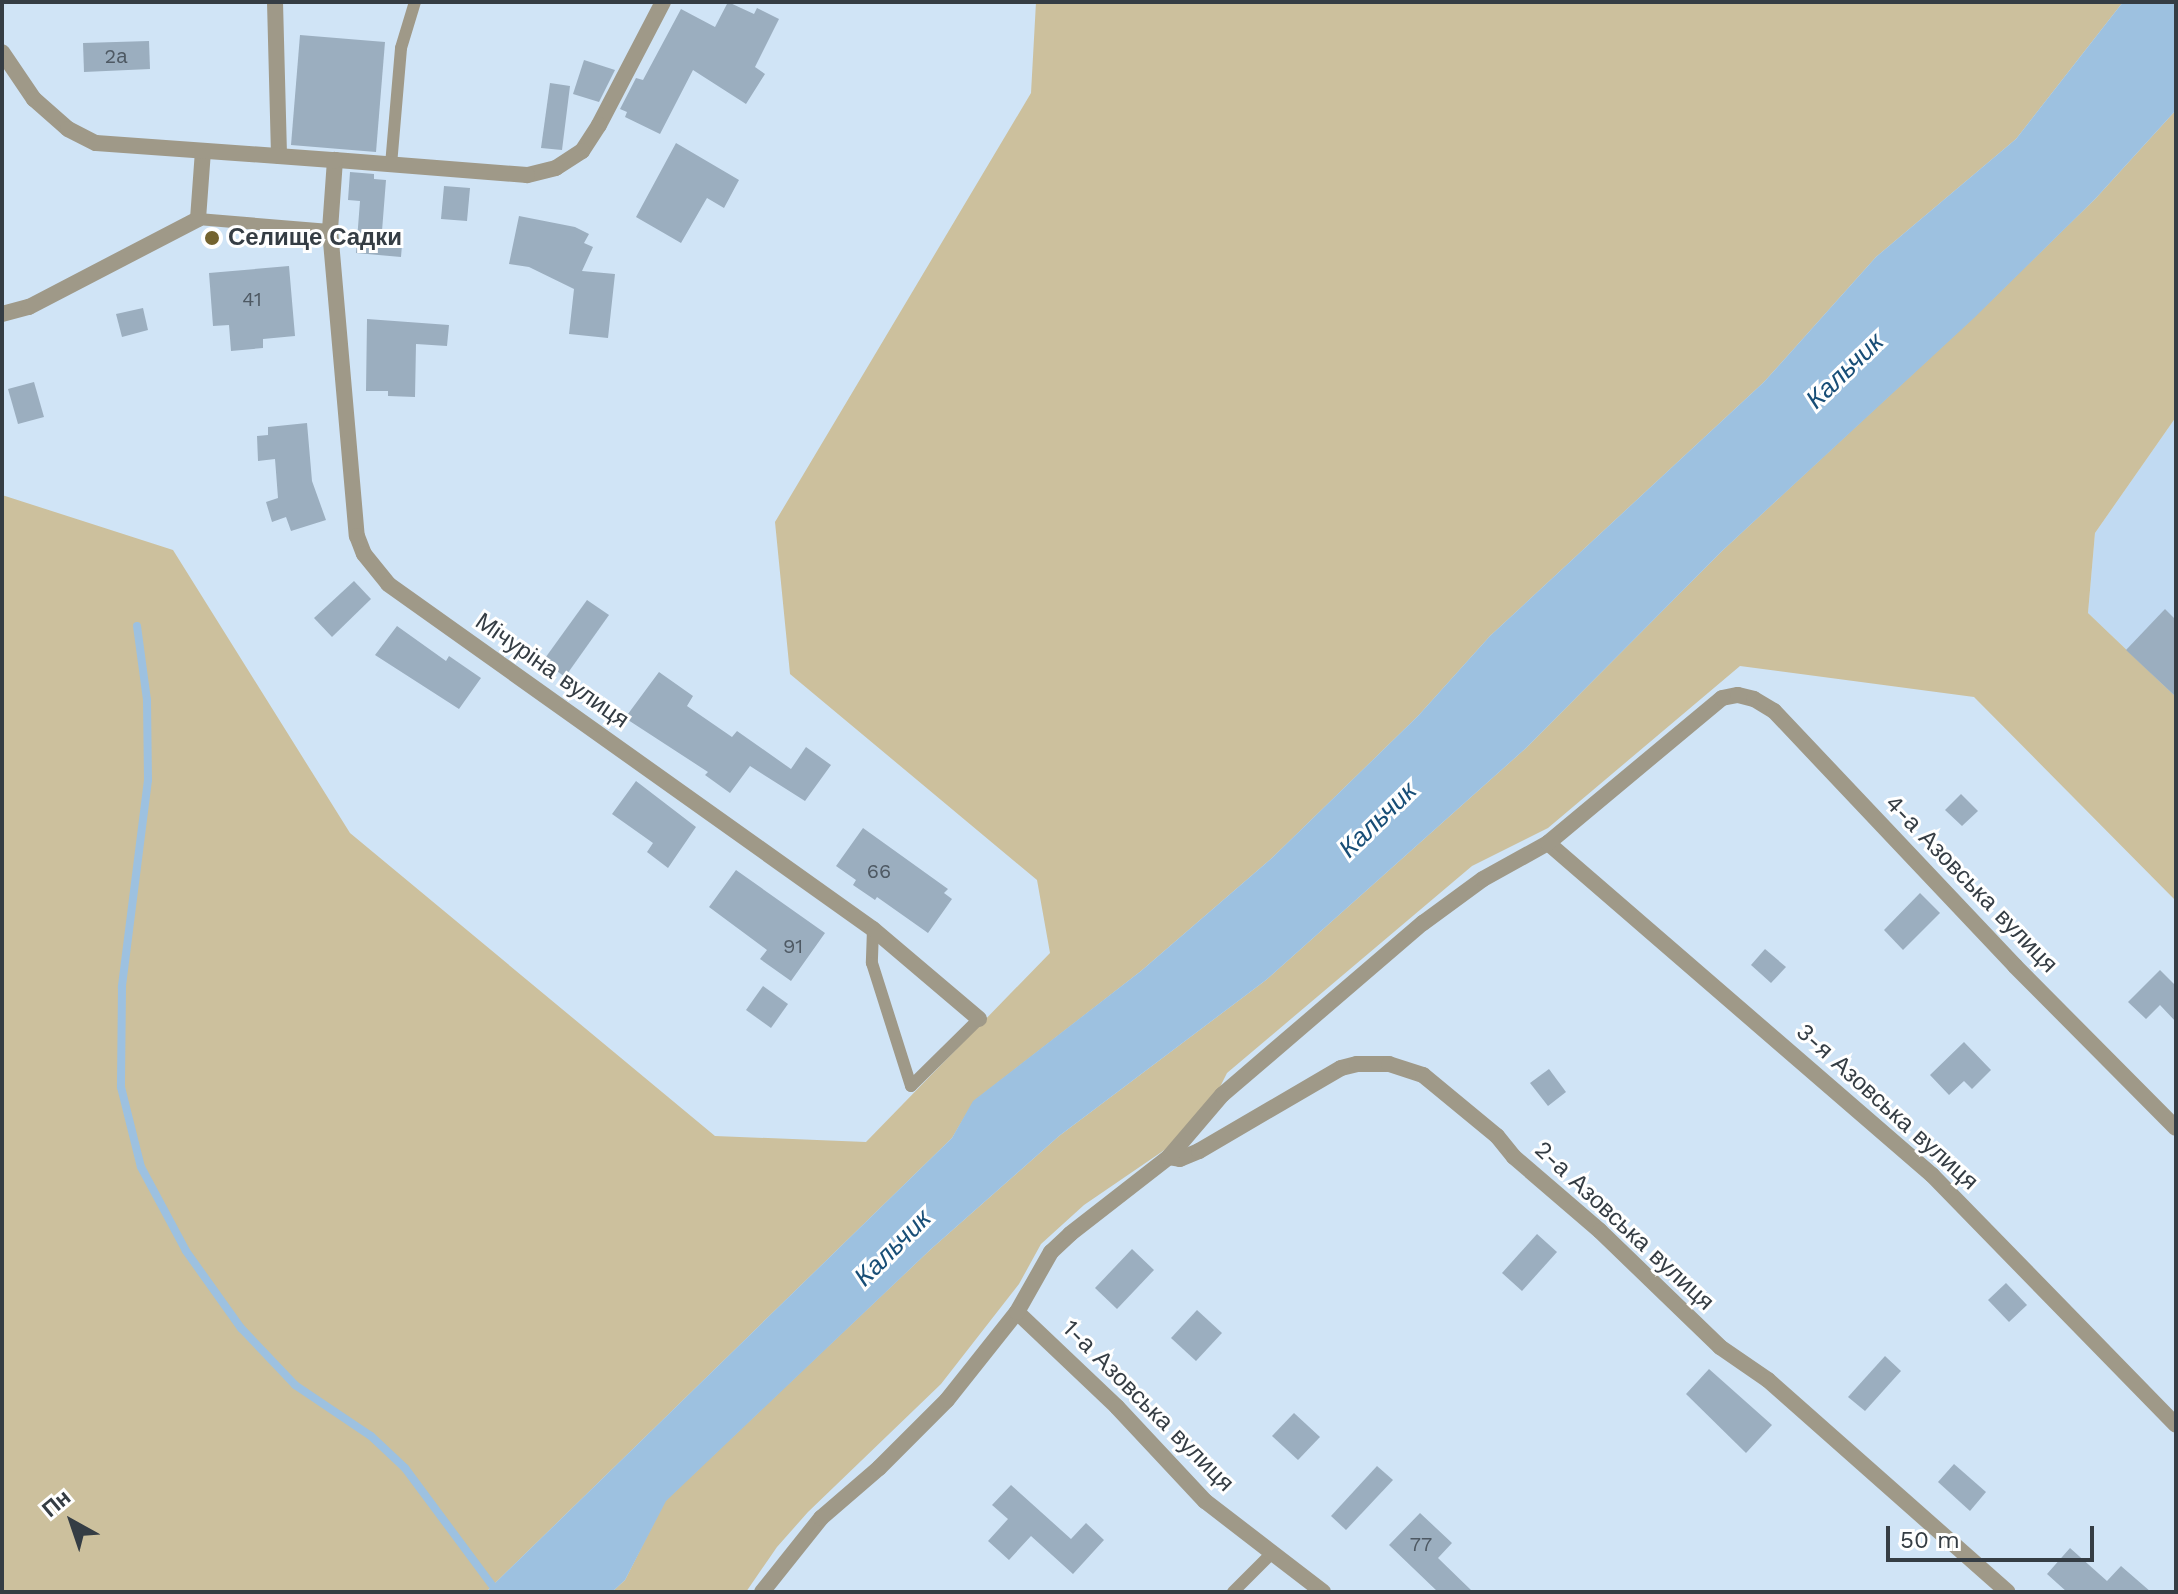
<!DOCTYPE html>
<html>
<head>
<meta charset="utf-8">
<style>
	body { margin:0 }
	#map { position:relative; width:2178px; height:1594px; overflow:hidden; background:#d0e4f6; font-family:"Work Sans",sans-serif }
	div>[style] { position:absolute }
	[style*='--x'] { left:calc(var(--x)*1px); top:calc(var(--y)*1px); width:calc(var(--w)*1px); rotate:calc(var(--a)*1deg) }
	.built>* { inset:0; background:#c1daf2 }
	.green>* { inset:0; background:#ccc09d }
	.water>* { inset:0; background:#9dc1e0 }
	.stream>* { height:8px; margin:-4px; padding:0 4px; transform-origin:4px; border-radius:4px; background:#9dc1e0 }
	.building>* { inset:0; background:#9baebf }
	.service>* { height:12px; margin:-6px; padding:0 6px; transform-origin:6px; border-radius:6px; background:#9f9988 }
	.minor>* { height:16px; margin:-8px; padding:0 8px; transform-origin:8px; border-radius:8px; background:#9f9988 }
	.tertiary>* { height:16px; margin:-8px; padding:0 8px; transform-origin:8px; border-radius:8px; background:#9f9988 }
	.dots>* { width:22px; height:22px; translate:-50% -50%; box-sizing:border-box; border:4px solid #fff; border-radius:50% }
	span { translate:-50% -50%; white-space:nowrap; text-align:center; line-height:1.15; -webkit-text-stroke:6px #fff; paint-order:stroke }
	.number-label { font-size:20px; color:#4e5963 }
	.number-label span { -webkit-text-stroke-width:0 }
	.poi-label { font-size:24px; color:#353d44; font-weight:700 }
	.left { translate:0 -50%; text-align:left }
	.street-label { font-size:24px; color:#353d44 }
	.water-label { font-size:26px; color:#184e77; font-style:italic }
	.frame { position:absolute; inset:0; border:4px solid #353d44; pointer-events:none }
	.north { position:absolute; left:32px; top:1482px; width:80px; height:80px; -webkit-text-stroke:6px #fff; paint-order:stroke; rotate:320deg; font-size:22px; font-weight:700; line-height:32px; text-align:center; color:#353d44 }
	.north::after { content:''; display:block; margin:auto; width:28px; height:36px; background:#353d44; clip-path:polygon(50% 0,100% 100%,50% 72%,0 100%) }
	.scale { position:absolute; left:1886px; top:1526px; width:208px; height:36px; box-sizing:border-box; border:4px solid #353d44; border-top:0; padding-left:10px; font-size:24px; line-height:28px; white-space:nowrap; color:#353d44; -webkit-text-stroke:6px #fff; paint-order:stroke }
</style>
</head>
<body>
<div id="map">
	<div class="built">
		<i style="clip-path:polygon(2176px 417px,2176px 697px,2088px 613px,2095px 533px)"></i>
	</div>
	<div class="green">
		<i style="clip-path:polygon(1036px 2px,2123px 2px,2016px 139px,1876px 257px,1764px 382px,1490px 636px,1418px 716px,1272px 858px,1141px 971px,974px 1101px,952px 1138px,486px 1592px,2px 1592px,2px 495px,173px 550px,350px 833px,715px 1136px,866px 1142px,1050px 953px,1037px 880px,790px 674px,775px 522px,1031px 93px)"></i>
		<i style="clip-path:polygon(2176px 110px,2176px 417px,2095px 533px,2088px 613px,2176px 697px,2176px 901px,1974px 697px,1740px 666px,1548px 828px,1472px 866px,1227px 1073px,1201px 1125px,1084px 1205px,1041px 1244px,1019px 1284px,941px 1384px,808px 1512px,777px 1547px,746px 1592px,612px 1592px,625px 1580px,665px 1501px,931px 1249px,1059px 1136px,1266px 980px,1526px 748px,1722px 551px,1973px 318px,2096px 198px)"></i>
	</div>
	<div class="water">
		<i style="clip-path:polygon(2123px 2px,2176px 2px,2176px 110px,2096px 198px,1974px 318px,1722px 551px,1526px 748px,1266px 980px,1059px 1136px,931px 1249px,666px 1501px,625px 1580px,612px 1592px,486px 1592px,952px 1138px,973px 1101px,1141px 971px,1272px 858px,1418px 716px,1490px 636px,1764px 382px,1876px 257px,2016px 139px)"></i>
	</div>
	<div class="stream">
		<i style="--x:137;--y:626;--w:75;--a:82.3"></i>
		<i style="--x:147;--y:700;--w:80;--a:89.3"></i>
		<i style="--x:148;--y:780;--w:209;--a:97.2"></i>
		<i style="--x:122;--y:987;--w:100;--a:90.6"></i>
		<i style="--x:121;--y:1087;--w:82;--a:76"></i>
		<i style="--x:141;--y:1167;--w:95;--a:61.8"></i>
		<i style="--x:186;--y:1251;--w:95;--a:54.5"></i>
		<i style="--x:241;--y:1328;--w:79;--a:46.5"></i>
		<i style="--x:295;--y:1385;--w:92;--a:33.9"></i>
		<i style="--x:371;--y:1436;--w:47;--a:43.3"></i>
		<i style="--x:405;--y:1468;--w:154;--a:53.4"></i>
	</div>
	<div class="building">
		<i style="clip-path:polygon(728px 2px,754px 14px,757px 8px,779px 19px,755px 67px,765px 74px,746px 104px,693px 70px,660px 134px,625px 117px,627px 112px,620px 109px,636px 78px,643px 80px,681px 9px,715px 27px)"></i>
		<i style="clip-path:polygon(300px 35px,385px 42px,376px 152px,291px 145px)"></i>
		<i style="clip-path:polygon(149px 41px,150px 69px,84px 72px,83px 43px)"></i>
		<i style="clip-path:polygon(584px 60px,615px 70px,599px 102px,573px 94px)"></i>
		<i style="clip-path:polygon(550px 83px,570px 86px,562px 150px,541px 148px)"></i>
		<i style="clip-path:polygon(676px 143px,739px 180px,724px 208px,707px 198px,681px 243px,636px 217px)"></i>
		<i style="clip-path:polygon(350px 172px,374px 174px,374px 179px,386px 180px,382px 231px,403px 233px,401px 257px,356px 253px,360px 201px,348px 200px)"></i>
		<i style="clip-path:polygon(444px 186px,470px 188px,467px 221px,441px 219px)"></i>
		<i style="clip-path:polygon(519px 216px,575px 227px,589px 234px,584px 243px,593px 247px,582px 271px,615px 274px,608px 338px,569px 334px,574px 289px,529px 267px,509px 264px)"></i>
		<i style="clip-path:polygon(289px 266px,295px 336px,263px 339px,263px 348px,231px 351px,229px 325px,213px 326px,209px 273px)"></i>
		<i style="clip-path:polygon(143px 308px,148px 330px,122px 337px,116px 314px)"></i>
		<i style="clip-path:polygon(367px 319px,449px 325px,447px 346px,416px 344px,415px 397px,388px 396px,388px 391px,366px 391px)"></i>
		<i style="clip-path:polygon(34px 382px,44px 417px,18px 424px,8px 389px)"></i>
		<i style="clip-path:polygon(307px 423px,312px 481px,326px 520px,291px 531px,286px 517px,272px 522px,266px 502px,278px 498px,275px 459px,258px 461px,257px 436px,268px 435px,268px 427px)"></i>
		<i style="clip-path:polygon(354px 581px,371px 599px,332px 637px,314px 618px)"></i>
		<i style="clip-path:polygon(587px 600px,609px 615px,565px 677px,543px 661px)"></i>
		<i style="clip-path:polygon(2165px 609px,2176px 620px,2176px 697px,2126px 650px)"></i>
		<i style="clip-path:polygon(397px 626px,446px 661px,449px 656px,481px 678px,459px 709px,375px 655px)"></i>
		<i style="clip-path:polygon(659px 672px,693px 696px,687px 706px,732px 737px,737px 731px,791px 769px,806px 747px,831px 765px,805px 801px,750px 766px,730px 793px,705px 775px,708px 772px,625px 718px)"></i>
		<i style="clip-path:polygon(636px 781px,696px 827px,668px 868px,647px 852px,653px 843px,612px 814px)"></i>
		<i style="clip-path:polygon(1961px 794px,1978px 811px,1962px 826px,1945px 810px)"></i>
		<i style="clip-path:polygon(863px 828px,948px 889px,944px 893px,952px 899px,928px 933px,877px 897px,875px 900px,853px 885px,856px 880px,836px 866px)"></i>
		<i style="clip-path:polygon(736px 870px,825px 933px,791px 981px,760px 959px,767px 950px,709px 907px)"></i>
		<i style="clip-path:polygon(1920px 893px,1940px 913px,1903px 950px,1884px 930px)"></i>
		<i style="clip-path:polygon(1765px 949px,1786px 967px,1771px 983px,1751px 965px)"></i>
		<i style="clip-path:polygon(2160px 970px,2176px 986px,2176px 1022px,2160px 1005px,2146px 1019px,2128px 1002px)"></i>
		<i style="clip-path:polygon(763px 986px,788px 1004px,771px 1028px,746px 1010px)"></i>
		<i style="clip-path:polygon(1964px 1042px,1991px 1070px,1972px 1089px,1964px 1081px,1949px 1095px,1930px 1075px)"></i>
		<i style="clip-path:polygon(1549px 1069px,1566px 1092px,1548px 1106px,1530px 1083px)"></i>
		<i style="clip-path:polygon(1537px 1234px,1557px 1252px,1522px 1291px,1502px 1273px)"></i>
		<i style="clip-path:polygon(1132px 1249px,1154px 1270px,1117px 1309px,1095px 1288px)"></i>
		<i style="clip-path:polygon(2006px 1283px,2027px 1305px,2009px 1322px,1988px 1300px)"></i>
		<i style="clip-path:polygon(1197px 1310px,1222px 1333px,1196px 1361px,1171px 1338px)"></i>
		<i style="clip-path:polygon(1885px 1356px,1901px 1371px,1865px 1411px,1848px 1397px)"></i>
		<i style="clip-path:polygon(1709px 1369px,1772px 1425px,1746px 1453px,1686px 1394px)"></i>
		<i style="clip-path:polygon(1294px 1413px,1320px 1437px,1298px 1460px,1272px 1436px)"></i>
		<i style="clip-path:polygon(1954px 1464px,1986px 1492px,1970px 1511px,1938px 1482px)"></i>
		<i style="clip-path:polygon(1377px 1466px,1393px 1480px,1346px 1530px,1331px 1516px)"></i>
		<i style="clip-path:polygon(1011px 1485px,1071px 1539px,1086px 1523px,1104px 1540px,1073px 1574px,1031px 1536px,1009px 1560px,988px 1541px,1008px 1519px,992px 1505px)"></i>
		<i style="clip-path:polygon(1420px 1513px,1452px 1543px,1438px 1558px,1473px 1592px,1438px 1592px,1389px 1545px)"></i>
		<i style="clip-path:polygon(2070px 1548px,2107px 1581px,2121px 1566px,2151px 1592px,2067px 1592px,2047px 1574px)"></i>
	</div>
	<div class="service">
		<i style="--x:391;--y:165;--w:117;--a:-85.1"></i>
		<i style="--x:401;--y:48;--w:48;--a:-73.1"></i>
		<i style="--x:198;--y:219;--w:132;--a:4.8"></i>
		<i style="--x:873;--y:929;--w:34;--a:92"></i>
		<i style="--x:872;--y:963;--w:129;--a:72.4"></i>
		<i style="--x:911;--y:1086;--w:95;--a:-44.6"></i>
		<i style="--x:1233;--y:1592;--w:57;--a:-45"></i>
	</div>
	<div class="minor">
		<i style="--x:275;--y:2;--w:154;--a:88.5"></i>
		<i style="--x:663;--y:2;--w:139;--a:117.5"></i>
		<i style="--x:599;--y:125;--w:31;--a:123"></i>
		<i style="--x:582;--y:151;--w:31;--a:147"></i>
		<i style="--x:556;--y:168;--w:30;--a:166"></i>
		<i style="--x:527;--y:175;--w:193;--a:-175.5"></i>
		<i style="--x:335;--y:160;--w:70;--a:94.1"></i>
		<i style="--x:330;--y:230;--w:307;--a:85"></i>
		<i style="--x:357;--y:536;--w:19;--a:69"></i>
		<i style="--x:364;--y:554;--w:38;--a:51"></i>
		<i style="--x:388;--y:584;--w:595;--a:35.43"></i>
		<i style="--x:873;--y:929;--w:139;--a:40.3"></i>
		<i style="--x:2;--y:314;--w:28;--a:-15"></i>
		<i style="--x:29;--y:307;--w:191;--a:-27.5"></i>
		<i style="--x:198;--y:219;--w:68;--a:-85.8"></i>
		<i style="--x:1548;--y:843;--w:508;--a:40.85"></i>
		<i style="--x:1932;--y:1175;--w:349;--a:45.7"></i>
		<i style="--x:1169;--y:1157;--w:11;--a:10"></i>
		<i style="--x:1180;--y:1159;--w:21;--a:-23"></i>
		<i style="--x:1199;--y:1151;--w:164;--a:-30.3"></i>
		<i style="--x:1341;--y:1068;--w:16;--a:-14"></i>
		<i style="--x:1357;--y:1064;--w:32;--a:0"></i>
		<i style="--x:1389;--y:1064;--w:36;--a:18"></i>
		<i style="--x:1423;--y:1075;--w:96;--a:39.5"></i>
		<i style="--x:1497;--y:1136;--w:27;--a:51"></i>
		<i style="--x:1514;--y:1157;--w:113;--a:40.7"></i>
		<i style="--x:1600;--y:1231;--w:167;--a:44"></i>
		<i style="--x:1720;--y:1347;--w:58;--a:34.5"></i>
		<i style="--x:1768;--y:1380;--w:320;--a:41.5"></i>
		<i style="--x:1017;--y:1312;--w:138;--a:43.5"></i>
		<i style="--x:1117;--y:1407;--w:129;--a:46.9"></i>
		<i style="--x:1205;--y:1501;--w:149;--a:37.6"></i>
		<i style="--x:762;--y:1592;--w:95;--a:-51.4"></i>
		<i style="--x:821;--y:1518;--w:77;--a:-40.8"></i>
		<i style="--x:879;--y:1468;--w:96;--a:-45"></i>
		<i style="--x:947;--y:1400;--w:112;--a:-51.5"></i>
		<i style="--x:1017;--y:1312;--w:69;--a:-60.5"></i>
		<i style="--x:1051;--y:1252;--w:26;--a:-43"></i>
		<i style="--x:1070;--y:1234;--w:125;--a:-37.9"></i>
		<i style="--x:1169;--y:1157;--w:82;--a:-49.5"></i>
		<i style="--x:1222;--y:1095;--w:265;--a:-40.6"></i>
		<i style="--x:1423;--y:923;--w:74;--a:-36.3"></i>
		<i style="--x:1483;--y:879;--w:74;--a:-29"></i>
		<i style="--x:1548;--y:843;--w:226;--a:-39.8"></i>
		<i style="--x:1722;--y:698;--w:16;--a:-11"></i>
		<i style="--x:1738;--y:695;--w:16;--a:14"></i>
		<i style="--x:1754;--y:699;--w:23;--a:31"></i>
		<i style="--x:1774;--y:711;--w:351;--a:46.6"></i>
		<i style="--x:2015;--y:966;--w:228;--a:45.2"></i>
	</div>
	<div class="tertiary">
		<i style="--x:2;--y:52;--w:57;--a:55.8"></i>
		<i style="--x:34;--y:99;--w:45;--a:41.4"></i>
		<i style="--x:68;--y:129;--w:31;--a:27"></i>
		<i style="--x:96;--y:143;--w:240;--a:4.1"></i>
	</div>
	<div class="dots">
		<i style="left:212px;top:238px;background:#736330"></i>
	</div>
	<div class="number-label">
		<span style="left:116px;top:56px">2а</span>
		<span style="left:252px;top:299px">41</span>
		<span style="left:879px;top:871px">66</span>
		<span style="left:793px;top:946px">91</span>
		<span style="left:1421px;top:1544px">77</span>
	</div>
	<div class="poi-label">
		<span class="left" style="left:228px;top:238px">Селище Садки</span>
	</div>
	<div class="street-label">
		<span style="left:552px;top:671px;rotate:35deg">Мічуріна вулиця</span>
		<span style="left:1971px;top:884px;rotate:46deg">4-а Азовська вулиця</span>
		<span style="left:1887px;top:1107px;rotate:42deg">3-я Азовська вулиця</span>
		<span style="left:1624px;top:1226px;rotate:43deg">2-а Азовська вулиця</span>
		<span style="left:1148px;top:1406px;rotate:45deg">1-а Азовська вулиця</span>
	</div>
	<div class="water-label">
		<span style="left:1845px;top:371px;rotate:-44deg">Кальчик</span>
		<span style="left:1378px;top:820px;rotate:-44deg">Кальчик</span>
		<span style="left:893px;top:1248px;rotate:-45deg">Кальчик</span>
	</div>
	<div class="frame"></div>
	<div class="north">Пн</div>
	<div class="scale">50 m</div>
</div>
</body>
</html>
